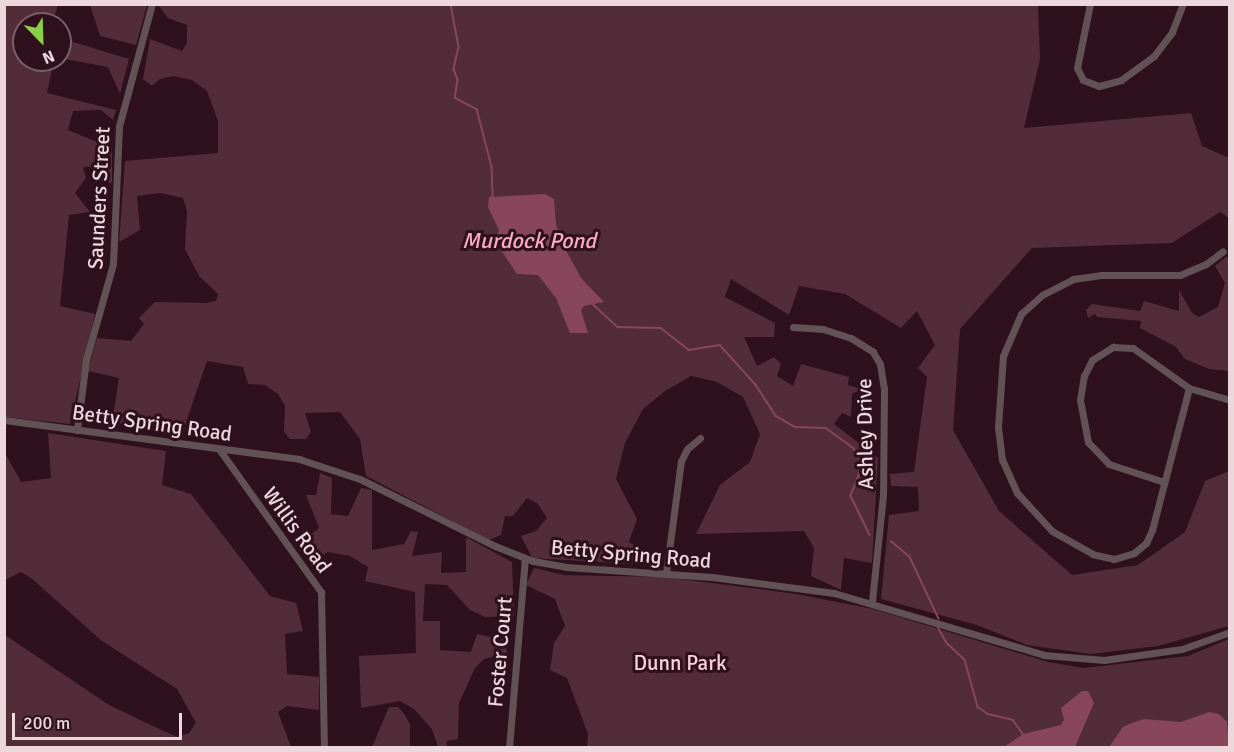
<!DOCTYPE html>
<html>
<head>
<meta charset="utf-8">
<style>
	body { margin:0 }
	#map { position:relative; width:1234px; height:752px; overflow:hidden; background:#2e111c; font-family:Signika,sans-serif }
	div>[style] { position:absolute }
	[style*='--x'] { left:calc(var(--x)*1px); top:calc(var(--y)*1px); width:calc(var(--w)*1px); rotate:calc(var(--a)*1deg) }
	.green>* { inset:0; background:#522c38 }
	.water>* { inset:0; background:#88465d }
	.stream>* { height:1.5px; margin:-0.75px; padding:0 0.75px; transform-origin:0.75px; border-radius:0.75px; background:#88465d }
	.minor>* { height:7px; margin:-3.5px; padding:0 3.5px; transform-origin:3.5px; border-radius:3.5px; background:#625256 }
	span { translate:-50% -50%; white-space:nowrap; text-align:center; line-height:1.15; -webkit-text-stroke:6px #2e111c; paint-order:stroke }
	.street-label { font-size:21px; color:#ecd7dd }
	.park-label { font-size:21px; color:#fbd1dc }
	.water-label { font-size:22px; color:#fbabc4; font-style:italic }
	.frame { position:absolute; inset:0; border:6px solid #ecd7dd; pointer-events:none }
	.north { position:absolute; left:12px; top:12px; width:60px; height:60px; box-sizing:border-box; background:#2e111c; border:2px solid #7a6069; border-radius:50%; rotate:157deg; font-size:16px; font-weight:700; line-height:24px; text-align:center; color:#ecd7dd }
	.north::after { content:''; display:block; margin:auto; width:21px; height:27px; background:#89cf48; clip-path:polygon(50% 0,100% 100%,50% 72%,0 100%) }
	.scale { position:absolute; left:12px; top:713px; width:170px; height:27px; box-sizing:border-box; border:3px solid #ecd7dd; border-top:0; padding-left:8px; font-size:18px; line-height:21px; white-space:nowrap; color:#ecd7dd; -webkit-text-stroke:4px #2e111c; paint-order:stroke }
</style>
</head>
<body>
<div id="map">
	<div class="green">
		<i style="clip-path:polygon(4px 5px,58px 5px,52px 24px,24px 24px,24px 60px,54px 60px,47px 93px,116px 110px,113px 120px,101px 110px,73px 111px,68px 130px,112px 148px,112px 183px,107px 183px,106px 166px,83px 167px,86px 178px,75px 193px,90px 212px,69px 215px,60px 306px,95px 314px,70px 424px,5px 417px)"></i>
		<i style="clip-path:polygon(90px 5px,147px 5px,136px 45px,100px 36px)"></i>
		<i style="clip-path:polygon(158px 5px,1038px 5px,1040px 59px,1024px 128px,1191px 113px,1202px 146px,1229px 158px,1229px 218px,1220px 212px,1172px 243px,1032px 248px,960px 329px,953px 430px,999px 511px,1072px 575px,1138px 565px,1185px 532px,1205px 481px,1229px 471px,1229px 626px,1158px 646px,1091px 654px,1027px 645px,977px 625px,881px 599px,889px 515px,919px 511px,918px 487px,891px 486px,890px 474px,914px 472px,927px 377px,918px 368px,935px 345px,917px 311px,901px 328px,845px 294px,799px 286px,789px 315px,731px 279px,725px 297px,775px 323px,774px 337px,744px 337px,757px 366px,774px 357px,781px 364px,777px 376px,793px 386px,801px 364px,849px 377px,848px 385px,861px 389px,852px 394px,851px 417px,842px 413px,834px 424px,878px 458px,872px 563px,844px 558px,841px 590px,811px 576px,814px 548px,804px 531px,696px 534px,720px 485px,750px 462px,760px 434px,743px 397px,717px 382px,691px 376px,665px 391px,643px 409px,625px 443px,616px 479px,637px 519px,629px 542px,648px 554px,649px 565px,532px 558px,521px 536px,536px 531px,547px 518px,537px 503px,527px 498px,513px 516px,505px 516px,501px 535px,489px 540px,366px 476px,360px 439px,340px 412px,305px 413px,311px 432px,306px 439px,290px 439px,284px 432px,285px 406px,278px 394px,265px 385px,248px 384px,243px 367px,207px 361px,183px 431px,170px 433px,112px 422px,119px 378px,88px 371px,97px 338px,131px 341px,144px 324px,139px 318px,155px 302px,206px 303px,216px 301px,218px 294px,199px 276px,185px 249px,187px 211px,183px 198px,160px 193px,137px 196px,140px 230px,119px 242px,125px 161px,218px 153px,218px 121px,207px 91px,192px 80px,173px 76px,160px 79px,152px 86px,143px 79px,150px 39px,182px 51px,187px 43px,187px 25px,168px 18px)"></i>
		<i style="clip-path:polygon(60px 38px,129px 59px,120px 94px,108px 67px,60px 58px)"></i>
		<i style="clip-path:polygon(1226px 257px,1230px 259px,1229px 371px,1209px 369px,1185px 359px,1176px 347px,1140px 328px,1141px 321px,1097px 317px,1095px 314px,1088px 318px,1086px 310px,1092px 304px,1140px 311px,1144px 301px,1179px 311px,1179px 290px,1192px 313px,1199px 317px,1218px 307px,1225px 283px,1215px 266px)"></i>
		<i style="clip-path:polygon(48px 433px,166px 451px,162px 485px,191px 494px,270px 596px,296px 603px,303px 631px,285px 634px,287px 674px,319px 677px,319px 710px,287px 706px,278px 712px,291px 747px,5px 747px,5px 635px,109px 705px,155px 727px,177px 737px,189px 733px,196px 723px,177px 689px,102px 641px,31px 578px,21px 572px,5px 580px,5px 453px,21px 482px,51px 478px)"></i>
		<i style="clip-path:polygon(320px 473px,332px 478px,331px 514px,348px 516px,361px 488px,372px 490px,372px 550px,404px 544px,411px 531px,418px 532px,412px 556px,442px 552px,441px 573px,466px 572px,466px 537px,512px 562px,514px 616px,485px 617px,470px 610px,447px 585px,425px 584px,423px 621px,440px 621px,440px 650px,471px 652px,477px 634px,505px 640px,507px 653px,484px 659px,475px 668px,459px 703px,458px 739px,447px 741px,447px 747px,438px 747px,432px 729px,414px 709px,400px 701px,361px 708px,359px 656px,416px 653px,415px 592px,365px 581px,368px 567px,350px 556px,328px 552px,311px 561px,299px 544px,319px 528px,306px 495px,316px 495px)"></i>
		<i style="clip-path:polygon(534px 568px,564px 575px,665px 577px,796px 594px,873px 609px,1048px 662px,1084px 668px,1188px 656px,1229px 639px,1229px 747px,587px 747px,588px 734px,567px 678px,550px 670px,554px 643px,565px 626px,555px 599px,526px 585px)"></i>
		<i style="clip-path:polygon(389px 707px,398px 707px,405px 715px,410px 725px,410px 747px,372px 747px)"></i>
	</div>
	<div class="water">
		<i style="clip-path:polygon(545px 194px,554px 199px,556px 225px,567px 252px,581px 278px,604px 302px,584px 306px,581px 310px,588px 333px,570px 333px,556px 298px,538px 275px,517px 274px,495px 241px,499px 230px,488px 207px,489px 197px)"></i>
		<i style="clip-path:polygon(1082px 691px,1088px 691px,1094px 703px,1075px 747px,1004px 747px,1023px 734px,1061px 725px,1064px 720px,1061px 708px)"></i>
		<i style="clip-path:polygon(1209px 712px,1219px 714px,1227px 722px,1229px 747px,1109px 747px,1123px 727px,1132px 723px,1144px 719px,1181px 722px)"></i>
	</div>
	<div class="stream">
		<i style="--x:451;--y:4;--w:44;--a:79.5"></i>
		<i style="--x:459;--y:47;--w:23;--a:103"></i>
		<i style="--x:454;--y:69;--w:12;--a:70"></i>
		<i style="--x:458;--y:80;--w:18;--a:99"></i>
		<i style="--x:455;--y:98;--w:25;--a:27"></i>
		<i style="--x:477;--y:109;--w:60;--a:75.5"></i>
		<i style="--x:492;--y:167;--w:30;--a:88"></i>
		<i style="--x:593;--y:304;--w:34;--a:43"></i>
		<i style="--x:618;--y:327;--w:43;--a:1.3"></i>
		<i style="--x:661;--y:328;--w:36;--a:38"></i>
		<i style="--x:689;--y:350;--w:31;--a:-9"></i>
		<i style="--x:720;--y:345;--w:54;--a:48"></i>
		<i style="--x:756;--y:385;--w:37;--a:57"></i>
		<i style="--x:776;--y:416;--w:22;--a:30"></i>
		<i style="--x:795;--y:427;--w:31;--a:2"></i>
		<i style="--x:826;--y:428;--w:34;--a:36"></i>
		<i style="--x:854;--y:448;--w:20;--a:63"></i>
		<i style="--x:863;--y:466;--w:32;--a:112"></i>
		<i style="--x:851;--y:496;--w:43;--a:64"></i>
		<i style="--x:891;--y:541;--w:25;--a:40"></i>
		<i style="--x:910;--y:557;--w:68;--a:64.9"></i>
		<i style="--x:938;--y:627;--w:18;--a:61"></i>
		<i style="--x:947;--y:643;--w:25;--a:43"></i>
		<i style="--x:965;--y:660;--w:49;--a:74.5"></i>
		<i style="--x:978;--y:707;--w:12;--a:35"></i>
		<i style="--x:988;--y:714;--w:26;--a:13"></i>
		<i style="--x:1013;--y:720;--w:17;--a:54"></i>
	</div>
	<div class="minor">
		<i style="--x:1090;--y:4;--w:65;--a:101.5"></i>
		<i style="--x:1077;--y:68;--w:13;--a:63"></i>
		<i style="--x:1083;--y:80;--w:17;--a:21"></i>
		<i style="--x:1099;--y:86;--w:23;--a:-15"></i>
		<i style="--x:1121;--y:80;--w:41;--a:-36"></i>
		<i style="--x:1154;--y:56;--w:30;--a:-53"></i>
		<i style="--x:1172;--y:32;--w:30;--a:-69"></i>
		<i style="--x:793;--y:327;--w:30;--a:4"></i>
		<i style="--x:823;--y:329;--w:29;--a:18"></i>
		<i style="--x:851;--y:338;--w:26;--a:32"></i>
		<i style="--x:873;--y:352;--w:14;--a:60"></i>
		<i style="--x:880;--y:364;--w:24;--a:81"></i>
		<i style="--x:884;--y:388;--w:107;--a:90.5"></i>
		<i style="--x:883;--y:495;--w:108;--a:95.9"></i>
		<i style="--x:1189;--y:388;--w:147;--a:104.6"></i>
		<i style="--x:1152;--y:530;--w:14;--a:115"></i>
		<i style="--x:1146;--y:543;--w:16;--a:140"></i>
		<i style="--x:1134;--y:553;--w:21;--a:163"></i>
		<i style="--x:1114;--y:559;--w:22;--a:-167"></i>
		<i style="--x:1093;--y:554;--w:47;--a:-150.7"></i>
		<i style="--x:1052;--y:531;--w:52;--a:-132.6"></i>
		<i style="--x:1017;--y:493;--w:36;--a:-114"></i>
		<i style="--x:1002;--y:460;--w:33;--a:-97"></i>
		<i style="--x:998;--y:427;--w:71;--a:-86"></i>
		<i style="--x:1003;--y:356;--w:46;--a:-66.8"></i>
		<i style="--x:1021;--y:314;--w:28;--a:-42"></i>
		<i style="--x:1042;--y:295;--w:35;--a:-27"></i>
		<i style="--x:1073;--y:279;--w:28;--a:-8"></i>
		<i style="--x:1101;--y:275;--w:79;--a:0"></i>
		<i style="--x:1180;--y:275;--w:28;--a:-23"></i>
		<i style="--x:1206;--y:264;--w:21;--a:-37"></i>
		<i style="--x:4;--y:420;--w:298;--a:7.5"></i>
		<i style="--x:299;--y:459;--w:64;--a:18.2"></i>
		<i style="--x:360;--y:479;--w:151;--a:26.4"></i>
		<i style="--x:495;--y:546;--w:41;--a:21.5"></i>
		<i style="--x:533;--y:561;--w:34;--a:10"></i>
		<i style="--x:566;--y:567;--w:146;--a:3.9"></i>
		<i style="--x:712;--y:577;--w:123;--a:7.5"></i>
		<i style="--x:834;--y:593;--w:219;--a:16.4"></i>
		<i style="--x:1044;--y:655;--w:60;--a:4.8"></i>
		<i style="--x:1104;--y:660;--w:79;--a:-8"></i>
		<i style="--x:1182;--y:649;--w:51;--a:-19.5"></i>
		<i style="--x:77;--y:430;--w:71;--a:-82.7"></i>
		<i style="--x:86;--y:360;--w:100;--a:-74.3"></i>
		<i style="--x:113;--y:264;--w:138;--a:-87.5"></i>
		<i style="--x:119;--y:126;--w:126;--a:-74.9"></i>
		<i style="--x:219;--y:449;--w:176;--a:54.5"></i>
		<i style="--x:321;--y:592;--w:156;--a:88.9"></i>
		<i style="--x:1164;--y:482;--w:58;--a:-161.9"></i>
		<i style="--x:1109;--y:464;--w:30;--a:-134"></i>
		<i style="--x:1088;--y:442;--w:43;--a:-100.8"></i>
		<i style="--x:1080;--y:400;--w:24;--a:-81"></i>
		<i style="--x:1084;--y:376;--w:18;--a:-63"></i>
		<i style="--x:1092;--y:360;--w:25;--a:-32"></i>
		<i style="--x:1113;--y:347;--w:20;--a:3"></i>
		<i style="--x:1133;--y:348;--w:69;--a:35.5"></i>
		<i style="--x:1189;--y:388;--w:43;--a:16.3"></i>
		<i style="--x:666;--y:573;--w:113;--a:-82.4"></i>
		<i style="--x:681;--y:461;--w:13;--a:-63"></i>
		<i style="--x:687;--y:449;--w:17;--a:-40"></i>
		<i style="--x:509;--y:748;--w:190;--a:-85.2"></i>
	</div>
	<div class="street-label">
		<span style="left:99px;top:198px;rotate:-87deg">Saunders Street</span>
		<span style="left:152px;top:423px;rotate:8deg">Betty Spring Road</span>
		<span style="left:865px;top:434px;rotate:-91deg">Ashley Drive</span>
		<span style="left:297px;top:530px;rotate:54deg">Willis Road</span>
		<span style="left:631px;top:554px;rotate:5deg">Betty Spring Road</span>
		<span style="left:500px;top:652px;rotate:-85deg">Foster Court</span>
	</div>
	<div class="park-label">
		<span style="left:680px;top:663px">Dunn Park</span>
	</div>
	<div class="water-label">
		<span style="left:529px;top:241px">Murdock Pond</span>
	</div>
	<div class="frame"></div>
	<div class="north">N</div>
	<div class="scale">200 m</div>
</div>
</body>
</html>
